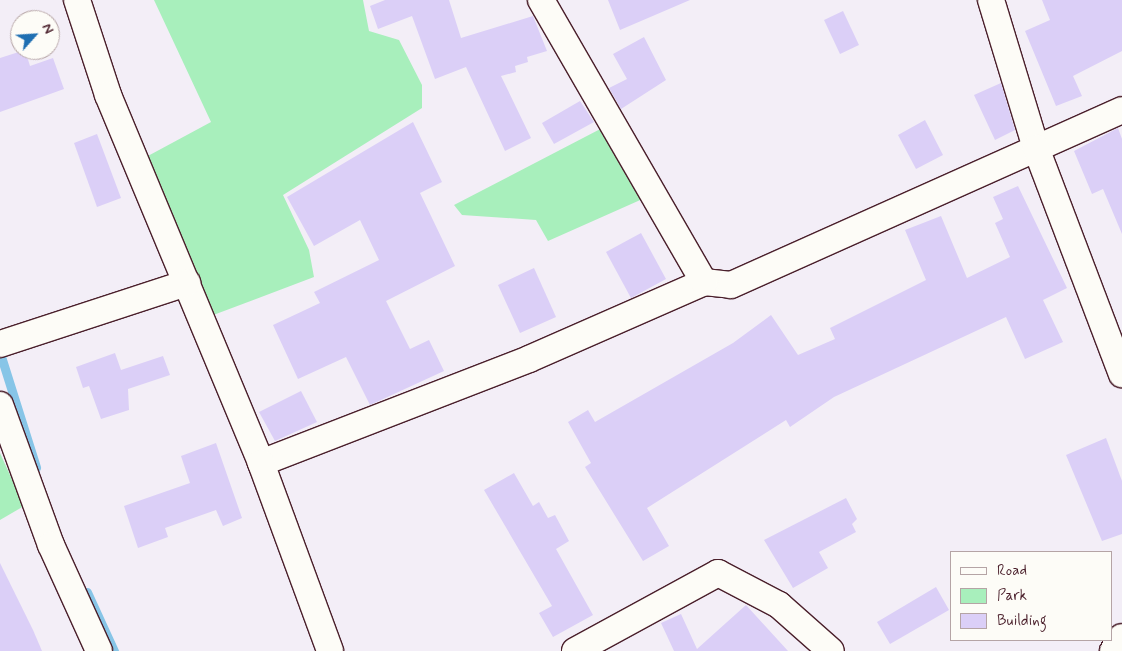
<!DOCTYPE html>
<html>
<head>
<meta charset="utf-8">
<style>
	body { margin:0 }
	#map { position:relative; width:1122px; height:651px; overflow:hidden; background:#f3eef7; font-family:Mynerve,sans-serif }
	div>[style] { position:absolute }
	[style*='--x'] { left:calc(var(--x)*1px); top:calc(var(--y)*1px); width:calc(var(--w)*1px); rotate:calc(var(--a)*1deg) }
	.green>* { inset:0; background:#a8efbc }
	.stream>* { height:9px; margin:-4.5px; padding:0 4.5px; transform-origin:4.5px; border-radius:4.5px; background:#87c5e7 }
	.building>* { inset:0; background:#dbcff7 }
	.roads { filter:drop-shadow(1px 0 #4a1f2b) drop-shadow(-1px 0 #4a1f2b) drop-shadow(0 1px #4a1f2b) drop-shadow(0 -1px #4a1f2b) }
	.minor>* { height:26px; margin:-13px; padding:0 13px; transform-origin:13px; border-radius:13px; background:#fdfcf7 }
	.tertiary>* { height:28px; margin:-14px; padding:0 14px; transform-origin:14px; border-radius:14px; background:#fdfcf7 }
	span { translate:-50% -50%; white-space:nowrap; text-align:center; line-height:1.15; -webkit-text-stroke:4.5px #fdfcf7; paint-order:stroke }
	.legend { position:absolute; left:950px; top:551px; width:162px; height:90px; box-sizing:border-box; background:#fdfcf7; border:1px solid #b5a4a5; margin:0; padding:6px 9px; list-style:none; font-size:15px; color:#4a1f2b }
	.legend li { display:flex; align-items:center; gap:10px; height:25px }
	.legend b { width:25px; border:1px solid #b5a4a5 }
	.north { position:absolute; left:10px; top:10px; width:50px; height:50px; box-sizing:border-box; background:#fdfcf7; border:1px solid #b5a4a5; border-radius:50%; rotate:64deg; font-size:14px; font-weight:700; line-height:20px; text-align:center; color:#4a1f2b }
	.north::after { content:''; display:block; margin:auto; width:18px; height:22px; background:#1f6fb2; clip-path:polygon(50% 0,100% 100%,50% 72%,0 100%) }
</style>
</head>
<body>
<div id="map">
	<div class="green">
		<i style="clip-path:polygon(154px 0,363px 0,369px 31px,399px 40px,422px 85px,422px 108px,283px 195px,309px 250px,314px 277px,208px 317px,146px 157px,211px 122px)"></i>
		<i style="clip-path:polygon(608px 125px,647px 197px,548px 241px,536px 220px,462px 215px,454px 205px)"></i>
		<i style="clip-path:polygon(0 453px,24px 506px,0 520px)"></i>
	</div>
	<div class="stream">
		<i style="--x:0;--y:353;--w:120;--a:72.5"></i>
		<i style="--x:87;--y:592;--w:65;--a:65.4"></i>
	</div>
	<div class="building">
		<i style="clip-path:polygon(385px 0,449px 0,461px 38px,533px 16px,547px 51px,527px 57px,528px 62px,515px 66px,516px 72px,501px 76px,531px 138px,505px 151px,466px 67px,435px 79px,412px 16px,378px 29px,370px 6px)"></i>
		<i style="clip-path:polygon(608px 0,690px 0,620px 30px)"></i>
		<i style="clip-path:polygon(1042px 0,1122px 0,1122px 51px,1073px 76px,1082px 96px,1056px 106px,1025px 31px,1050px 20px)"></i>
		<i style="clip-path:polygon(843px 11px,859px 45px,840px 54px,824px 20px)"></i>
		<i style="clip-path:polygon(644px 37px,666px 80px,621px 109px,609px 88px,627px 79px,613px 54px)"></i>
		<i style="clip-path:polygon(25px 50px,30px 66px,53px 58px,64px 89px,0 112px,0 58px)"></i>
		<i style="clip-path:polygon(1001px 83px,1015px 130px,995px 140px,974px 95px)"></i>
		<i style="clip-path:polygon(580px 101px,594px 122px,554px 144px,542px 123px)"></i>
		<i style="clip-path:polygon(925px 120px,943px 155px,916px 169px,898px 135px)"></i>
		<i style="clip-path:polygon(413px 122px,442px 182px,420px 193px,455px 266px,386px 301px,410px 349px,429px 340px,444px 371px,370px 405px,346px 357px,298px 379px,273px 325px,320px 303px,314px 292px,379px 260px,360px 220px,314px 246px,287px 197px)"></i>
		<i style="clip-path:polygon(1118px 128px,1122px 139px,1122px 234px,1103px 189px,1092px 194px,1074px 151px)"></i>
		<i style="clip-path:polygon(97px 134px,121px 198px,97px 207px,74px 143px)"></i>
		<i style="clip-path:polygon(1018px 186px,1067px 288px,1043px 300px,1063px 342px,1025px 359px,1006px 317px,834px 397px,790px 427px,786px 420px,647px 508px,669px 546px,643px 561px,585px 467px,591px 463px,568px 422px,588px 410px,595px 422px,733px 343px,771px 315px,798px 355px,835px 339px,830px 328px,926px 280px,905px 230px,941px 216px,967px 278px,1010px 257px,995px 223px,1003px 219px,993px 197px)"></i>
		<i style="clip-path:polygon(641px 233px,666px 279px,631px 298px,606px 252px)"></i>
		<i style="clip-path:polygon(534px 268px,556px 317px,520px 333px,498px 285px)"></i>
		<i style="clip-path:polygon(115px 353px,121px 370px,163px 356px,170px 375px,128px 389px,129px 410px,101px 419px,89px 386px,83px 388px,76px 367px)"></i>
		<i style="clip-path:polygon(301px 391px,317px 422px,275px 441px,259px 412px)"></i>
		<i style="clip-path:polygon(1106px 438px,1122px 481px,1122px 534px,1102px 541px,1066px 455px)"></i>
		<i style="clip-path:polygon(216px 443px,242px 518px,223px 526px,216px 510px,165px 528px,168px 537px,138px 548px,124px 506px,190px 483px,181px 456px)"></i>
		<i style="clip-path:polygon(514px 473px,533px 506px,539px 502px,548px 518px,555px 515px,569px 541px,556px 549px,593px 615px,553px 637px,539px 613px,552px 606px,484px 490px)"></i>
		<i style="clip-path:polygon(846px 498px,857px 519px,852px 524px,856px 532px,819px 552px,828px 568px,793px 588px,764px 540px)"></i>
		<i style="clip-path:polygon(0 563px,33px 630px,42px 651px,0 651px)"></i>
		<i style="clip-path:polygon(936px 587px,949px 610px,890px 644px,877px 622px)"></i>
		<i style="clip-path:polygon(746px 605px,788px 651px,674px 651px,661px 623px,681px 614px,697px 649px)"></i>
	</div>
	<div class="roads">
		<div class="minor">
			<i style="--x:77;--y:0;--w:100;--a:71.9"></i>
			<i style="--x:108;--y:95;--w:399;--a:67.4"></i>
			<i style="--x:261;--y:463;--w:287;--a:-21.2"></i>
			<i style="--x:529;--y:359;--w:191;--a:-23.7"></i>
			<i style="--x:704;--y:282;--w:27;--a:6"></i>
			<i style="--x:731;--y:285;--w:428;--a:-24.1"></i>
			<i style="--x:541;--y:0;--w:326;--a:60"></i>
			<i style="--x:991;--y:0;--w:155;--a:73.1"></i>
			<i style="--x:1036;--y:148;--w:242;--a:69.2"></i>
			<i style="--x:0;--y:344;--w:197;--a:-18.1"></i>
			<i style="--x:0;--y:405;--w:149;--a:70"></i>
			<i style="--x:51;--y:545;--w:116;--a:65.6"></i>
			<i style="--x:261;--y:463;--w:200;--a:69.8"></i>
			<i style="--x:575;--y:651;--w:163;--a:-28.6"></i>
			<i style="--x:718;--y:573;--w:69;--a:27.7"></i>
			<i style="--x:779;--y:605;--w:69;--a:41.5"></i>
		</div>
		<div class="tertiary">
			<i style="--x:1114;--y:651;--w:15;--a:-58"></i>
		</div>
	</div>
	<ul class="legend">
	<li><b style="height:6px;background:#fdfcf7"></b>Road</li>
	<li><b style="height:14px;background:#a8efbc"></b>Park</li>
	<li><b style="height:14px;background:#dbcff7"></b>Building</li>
	</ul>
	<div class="north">N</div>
</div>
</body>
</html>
